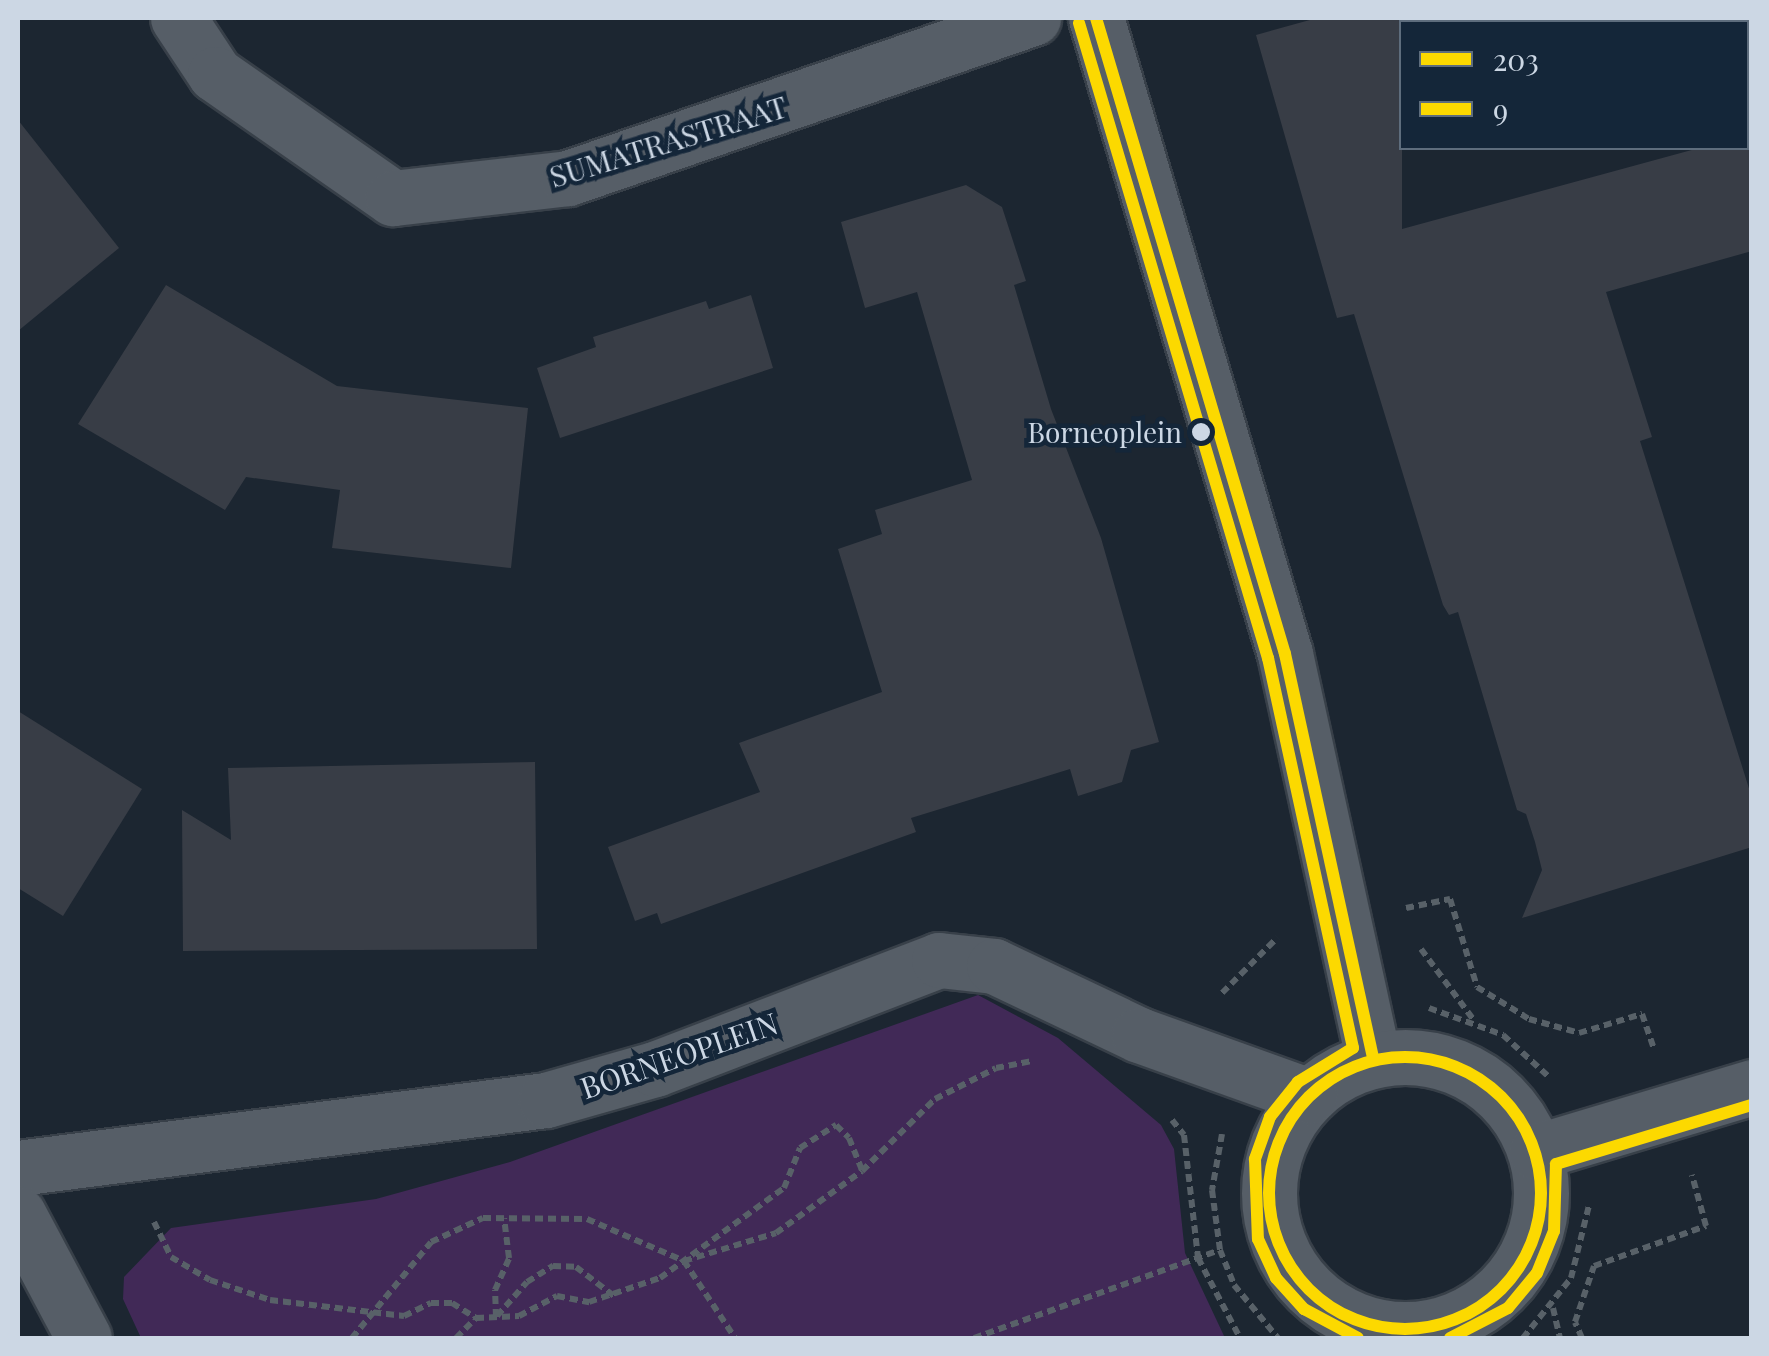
<!DOCTYPE html>
<html>
<head>
<meta charset="utf-8">
<style>
	body { margin:0 }
	#map { position:relative; width:1769px; height:1356px; overflow:hidden; background:#1c2631; font-family:"Playfair Display",serif }
	div>[style] { position:absolute }
	[style*='--x'] { left:calc(var(--x)*1px); top:calc(var(--y)*1px); width:calc(var(--w)*1px); rotate:calc(var(--a)*1deg) }
	.green>* { inset:0; background:#412957 }
	.building>* { inset:0; background:#383d46 }
	.path>* { height:6px; margin-top:-3px; transform-origin:0; background:repeating-linear-gradient(90deg,#586168 0 8px,transparent 0 13px) }
	.roads { filter:drop-shadow(2px 0 #384049) drop-shadow(-2px 0 #384049) drop-shadow(0 2px #384049) drop-shadow(0 -2px #384049) }
	.minor>* { height:55px; margin:-27.5px; padding:0 27.5px; transform-origin:27.5px; border-radius:27.5px; background:#565e67 }
	.minor>.ring { margin:-27.5px; padding:0; box-sizing:content-box; background:none; border:55px solid #565e67; border-radius:50% }
	.bus-1>* { height:12px; margin:-6px; padding:0 6px; transform-origin:6px; border-radius:6px; background:#fcd900 }
	.bus-1>.ring { margin:-6px; padding:0; box-sizing:content-box; background:none; border:12px solid #fcd900; border-radius:50% }
	.bus-2>* { height:12px; margin:-6px; padding:0 6px; transform-origin:6px; border-radius:6px; background:#fcd900 }
	.dots>* { width:28px; height:28px; translate:-50% -50%; box-sizing:border-box; border:5px solid #142639; border-radius:50% }
	span { translate:-50% -50%; white-space:nowrap; text-align:center; line-height:1.15; -webkit-text-stroke:9px #142639; paint-order:stroke }
	.bus-label { font-size:28px; color:#ccd7e4 }
	.right { translate:-100% -50%; text-align:right }
	.street-label { font-size:30px; color:#ccd7e4 }
	.frame { position:absolute; inset:0; border:20px solid #ccd7e4; pointer-events:none }
	.legend { position:absolute; left:1399px; top:20px; width:350px; height:130px; box-sizing:border-box; background:#142639; border:2px solid #5e6d7d; margin:0; padding:12px 18px; list-style:none; font-size:30px; color:#ccd7e4 }
	.legend li { display:flex; align-items:center; gap:20px; height:50px }
	.legend b { width:50px; border:2px solid #5e6d7d }
</style>
</head>
<body>
<div id="map">
	<div class="green">
		<i style="clip-path:polygon(978px 995px,1058px 1038px,1161px 1125px,1174px 1149px,1185px 1253px,1225px 1338px,141px 1338px,123px 1299px,124px 1277px,171px 1228px,376px 1199px,510px 1162px)"></i>
	</div>
	<div class="building">
		<i style="clip-path:polygon(1317px 18px,1402px 18px,1402px 229px,1699px 148px,1752px 148px,1752px 251px,1606px 292px,1652px 437px,1640px 441px,1752px 798px,1752px 847px,1522px 918px,1542px 870px,1535px 842px,1526px 814px,1517px 810px,1458px 612px,1449px 615px,1443px 605px,1354px 314px,1337px 318px,1256px 35px)"></i>
		<i style="clip-path:polygon(18px 120px,119px 248px,18px 331px)"></i>
		<i style="clip-path:polygon(966px 185px,1002px 207px,1026px 281px,1014px 285px,1051px 409px,1101px 538px,1159px 742px,1131px 750px,1122px 782px,1078px 796px,1070px 769px,911px 818px,916px 832px,661px 924px,657px 913px,635px 921px,608px 847px,760px 792px,739px 743px,882px 692px,838px 549px,882px 534px,875px 510px,972px 480px,917px 292px,865px 308px,841px 222px)"></i>
		<i style="clip-path:polygon(166px 285px,337px 386px,528px 408px,511px 568px,332px 548px,340px 490px,246px 477px,225px 510px,78px 424px)"></i>
		<i style="clip-path:polygon(751px 295px,773px 368px,560px 438px,537px 368px,596px 347px,593px 337px,706px 301px,709px 309px)"></i>
		<i style="clip-path:polygon(18px 711px,142px 789px,63px 916px,18px 888px)"></i>
		<i style="clip-path:polygon(535px 762px,537px 949px,183px 951px,182px 810px,231px 840px,228px 768px)"></i>
	</div>
	<div class="path">
		<i style="--x:1406;--y:908;--w:45;--a:-11.6"></i>
		<i style="--x:1450;--y:899;--w:92;--a:72.9"></i>
		<i style="--x:1477;--y:987;--w:61;--a:31.6"></i>
		<i style="--x:1529;--y:1019;--w:52;--a:15.6"></i>
		<i style="--x:1579;--y:1033;--w:66;--a:-16.8"></i>
		<i style="--x:1642;--y:1014;--w:37;--a:71"></i>
		<i style="--x:1421;--y:949;--w:87;--a:53.4"></i>
		<i style="--x:1222;--y:993;--w:78;--a:-45"></i>
		<i style="--x:1429;--y:1008;--w:79;--a:20"></i>
		<i style="--x:1503;--y:1035;--w:62;--a:42.4"></i>
		<i style="--x:1172;--y:1120;--w:19;--a:51"></i>
		<i style="--x:1184;--y:1135;--w:124;--a:83.5"></i>
		<i style="--x:1198;--y:1258;--w:90;--a:62.3"></i>
		<i style="--x:1222;--y:1134;--w:57;--a:100.1"></i>
		<i style="--x:1212;--y:1190;--w:61;--a:82.4"></i>
		<i style="--x:1220;--y:1250;--w:38;--a:68"></i>
		<i style="--x:1234;--y:1285;--w:69;--a:50.3"></i>
		<i style="--x:154;--y:1222;--w:39;--a:64"></i>
		<i style="--x:171;--y:1257;--w:45;--a:30.5"></i>
		<i style="--x:210;--y:1280;--w:63;--a:18.4"></i>
		<i style="--x:270;--y:1300;--w:135;--a:6.8"></i>
		<i style="--x:404;--y:1316;--w:30;--a:-26"></i>
		<i style="--x:431;--y:1303;--w:21;--a:0"></i>
		<i style="--x:452;--y:1303;--w:28;--a:32"></i>
		<i style="--x:684;--y:1261;--w:96;--a:-16.9"></i>
		<i style="--x:776;--y:1233;--w:106;--a:-35.8"></i>
		<i style="--x:862;--y:1171;--w:103;--a:-44.6"></i>
		<i style="--x:935;--y:1099;--w:68;--a:-26.9"></i>
		<i style="--x:996;--y:1068;--w:36;--a:-11"></i>
		<i style="--x:1553;--y:1308;--w:31;--a:77"></i>
		<i style="--x:497;--y:1316;--w:45;--a:-48.6"></i>
		<i style="--x:527;--y:1282;--w:31;--a:-32"></i>
		<i style="--x:553;--y:1266;--w:23;--a:2"></i>
		<i style="--x:576;--y:1267;--w:48;--a:37.3"></i>
		<i style="--x:496;--y:1317;--w:27;--a:-92"></i>
		<i style="--x:495;--y:1290;--w:35;--a:-66"></i>
		<i style="--x:509;--y:1258;--w:40;--a:-97.1"></i>
		<i style="--x:352;--y:1338;--w:124;--a:-50.5"></i>
		<i style="--x:431;--y:1242;--w:57;--a:-24.8"></i>
		<i style="--x:483;--y:1218;--w:104;--a:0.6"></i>
		<i style="--x:587;--y:1219;--w:106;--a:23.4"></i>
		<i style="--x:684;--y:1261;--w:92;--a:56.5"></i>
		<i style="--x:456;--y:1338;--w:28;--a:-45"></i>
		<i style="--x:476;--y:1318;--w:43;--a:-2.7"></i>
		<i style="--x:519;--y:1316;--w:43;--a:-27.8"></i>
		<i style="--x:557;--y:1296;--w:33;--a:11"></i>
		<i style="--x:589;--y:1302;--w:75;--a:-18.7"></i>
		<i style="--x:660;--y:1278;--w:153;--a:-36"></i>
		<i style="--x:784;--y:1188;--w:43;--a:-68.2"></i>
		<i style="--x:800;--y:1148;--w:43;--a:-32.6"></i>
		<i style="--x:836;--y:1125;--w:18;--a:45"></i>
		<i style="--x:849;--y:1138;--w:35;--a:68"></i>
		<i style="--x:974;--y:1338;--w:261;--a:-19.7"></i>
		<i style="--x:1523;--y:1338;--w:77;--a:-51.3"></i>
		<i style="--x:1571;--y:1278;--w:75;--a:-76.1"></i>
		<i style="--x:1582;--y:1338;--w:17;--a:-114"></i>
		<i style="--x:1575;--y:1322;--w:59;--a:-71.3"></i>
		<i style="--x:1594;--y:1266;--w:119;--a:-19.7"></i>
		<i style="--x:1706;--y:1226;--w:53;--a:-105.4"></i>
	</div>
	<div class="roads">
		<div class="minor">
			<i style="--x:178;--y:18;--w:67;--a:56.5"></i>
			<i style="--x:215;--y:74;--w:217;--a:34.9"></i>
			<i style="--x:393;--y:198;--w:176;--a:-6.5"></i>
			<i style="--x:568;--y:178;--w:492;--a:-19"></i>
			<i style="--x:1096;--y:18;--w:663;--a:73.45"></i>
			<i style="--x:1285;--y:654;--w:414;--a:77.7"></i>
			<i class="ring" style="left:1269px;top:1057px;width:217px;height:217px"></i>
			<i style="--x:1536;--y:1152;--w:226;--a:-16.7"></i>
			<i style="--x:18;--y:1168;--w:532;--a:-7.34"></i>
			<i style="--x:546;--y:1100;--w:113;--a:-15.9"></i>
			<i style="--x:655;--y:1069;--w:304;--a:-21"></i>
			<i style="--x:939;--y:960;--w:55;--a:6.2"></i>
			<i style="--x:994;--y:966;--w:161;--a:25.4"></i>
			<i style="--x:1139;--y:1035;--w:181;--a:19.7"></i>
			<i style="--x:18;--y:1214;--w:140;--a:62"></i>
		</div>
	</div>
	<div class="bus-1">
		<i style="--x:1096;--y:18;--w:663;--a:73.45"></i>
		<i style="--x:1285;--y:654;--w:414;--a:77.7"></i>
		<i class="ring" style="left:1269px;top:1057px;width:260px;height:260px"></i>
	</div>
	<div class="bus-2">
		<i style="--x:1079;--y:23;--w:663;--a:73.43"></i>
		<i style="--x:1268;--y:658;--w:399;--a:77.7"></i>
		<i style="--x:1353;--y:1048;--w:65;--a:148.3"></i>
		<i style="--x:1298;--y:1082;--w:45;--a:128.7"></i>
		<i style="--x:1270;--y:1117;--w:45;--a:109.7"></i>
		<i style="--x:1255;--y:1159;--w:80;--a:87.9"></i>
		<i style="--x:1258;--y:1239;--w:43;--a:65.2"></i>
		<i style="--x:1276;--y:1278;--w:42;--a:47.9"></i>
		<i style="--x:1304;--y:1309;--w:61;--a:28.2"></i>
		<i style="--x:1450;--y:1338;--w:65;--a:-27.3"></i>
		<i style="--x:1508;--y:1308;--w:45;--a:-50.4"></i>
		<i style="--x:1537;--y:1273;--w:45;--a:-68"></i>
		<i style="--x:1554;--y:1231;--w:67;--a:-88.3"></i>
		<i style="--x:1556;--y:1164;--w:205;--a:-16.8"></i>
	</div>
	<div class="dots">
		<i style="left:1201px;top:432px;background:#ccd7e4"></i>
	</div>
	<div class="bus-label">
		<span class="right" style="left:1182px;top:432px">Borneoplein</span>
	</div>
	<div class="street-label">
		<span style="left:668px;top:141px;rotate:-17deg">SUMATRASTRAAT</span>
		<span style="left:679px;top:1055px;rotate:-19deg">BORNEOPLEIN</span>
	</div>
	<div class="frame"></div>
	<ul class="legend">
	<li><b style="height:12px;background:#fcd900"></b>203</li>
	<li><b style="height:12px;background:#fcd900"></b>9</li>
	</ul>
</div>
</body>
</html>
